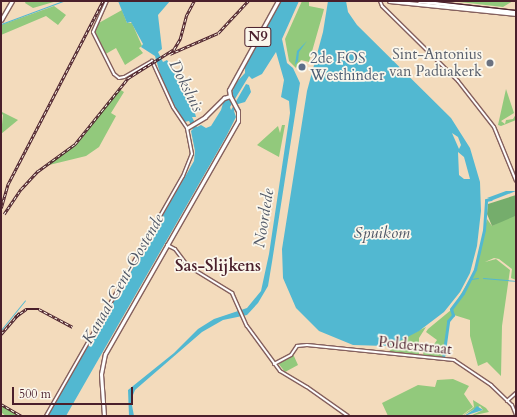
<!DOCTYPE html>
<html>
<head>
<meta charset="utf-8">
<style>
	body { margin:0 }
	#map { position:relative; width:517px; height:417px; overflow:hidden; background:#f3dbbc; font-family:Cardo,serif }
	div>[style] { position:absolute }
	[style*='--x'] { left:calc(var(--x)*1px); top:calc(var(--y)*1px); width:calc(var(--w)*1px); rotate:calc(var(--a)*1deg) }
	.green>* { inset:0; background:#92c97c }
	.forest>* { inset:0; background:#75ad6c }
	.water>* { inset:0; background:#52b8d1 }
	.stream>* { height:1px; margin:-0.5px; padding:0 0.5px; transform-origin:0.5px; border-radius:0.5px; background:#52b8d1 }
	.river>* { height:3px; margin:-1.5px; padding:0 1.5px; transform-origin:1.5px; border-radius:1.5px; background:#52b8d1 }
	.roads { filter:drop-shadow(1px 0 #85615e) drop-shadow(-1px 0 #85615e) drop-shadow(0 1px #85615e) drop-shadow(0 -1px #85615e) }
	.tertiary>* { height:2px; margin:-1px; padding:0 1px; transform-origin:1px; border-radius:1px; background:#fff }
	.secondary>* { height:2.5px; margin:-1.25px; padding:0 1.25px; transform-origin:1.25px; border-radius:1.25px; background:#fff }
	.primary>* { height:3px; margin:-1.5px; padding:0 1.5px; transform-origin:1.5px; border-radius:1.5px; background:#fff }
	.tram>* { height:1px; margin:-0.5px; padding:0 0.5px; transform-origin:0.5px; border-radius:0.5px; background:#4a1f2b }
	.rail>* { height:2.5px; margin-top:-1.25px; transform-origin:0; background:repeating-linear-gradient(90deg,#fbf7ec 0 3px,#4a1f2b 0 6px); box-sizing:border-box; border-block:1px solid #4a1f2b }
	.dots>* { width:11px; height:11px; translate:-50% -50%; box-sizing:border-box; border:2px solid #fbf7ec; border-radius:50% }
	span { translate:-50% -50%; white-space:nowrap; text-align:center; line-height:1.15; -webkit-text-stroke:3.5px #fbf7ec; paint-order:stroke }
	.shield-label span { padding:1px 3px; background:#fbf7ec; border:1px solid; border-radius:3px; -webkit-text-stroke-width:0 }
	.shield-label { font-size:14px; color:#4a1f2b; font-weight:700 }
	.worship-label { font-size:15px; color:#5b616d }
	.right { translate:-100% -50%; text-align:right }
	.service-label { font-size:15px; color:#4e5e75 }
	.left { translate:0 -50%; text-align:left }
	.street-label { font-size:15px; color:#4a1f2b }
	.water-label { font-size:16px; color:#4d5565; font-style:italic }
	.neighbourhood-label { font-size:16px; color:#4a1f2b; font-weight:700 }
	.frame { position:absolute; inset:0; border:2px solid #4a1f2b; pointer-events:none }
	.scale { position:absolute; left:12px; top:387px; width:121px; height:18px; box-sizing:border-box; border:2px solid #4a1f2b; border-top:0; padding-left:5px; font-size:12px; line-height:14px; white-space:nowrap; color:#4a1f2b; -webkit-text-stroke:3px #fbf7ec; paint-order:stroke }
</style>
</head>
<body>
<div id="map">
	<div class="green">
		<i style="clip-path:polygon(26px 1px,44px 2px,57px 1px,33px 8px,25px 3px)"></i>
		<i style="clip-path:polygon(302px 1px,309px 1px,309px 6px,324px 9px,323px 13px,309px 62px,301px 60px,296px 68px,289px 61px,285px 39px)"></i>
		<i style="clip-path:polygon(451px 1px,513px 1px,503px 7px)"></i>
		<i style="clip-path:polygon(54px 6px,66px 15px,58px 25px,46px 16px,1px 35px,1px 25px)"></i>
		<i style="clip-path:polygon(122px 10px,127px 23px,132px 23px,142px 46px,139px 48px,143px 53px,125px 65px,116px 48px,104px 55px,94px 34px,97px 24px)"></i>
		<i style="clip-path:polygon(119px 89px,124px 92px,111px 113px,116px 116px,99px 147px,86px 156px,45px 166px,77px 144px)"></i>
		<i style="clip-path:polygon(506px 89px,514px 113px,501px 121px,505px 124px,506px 120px,513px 119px,516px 114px,515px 108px,516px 112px,516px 120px,501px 126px,498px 125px)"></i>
		<i style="clip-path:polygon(1px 109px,2px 112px,18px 120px,1px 134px,3px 115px,1px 113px)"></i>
		<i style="clip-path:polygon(282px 125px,285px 125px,279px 157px,257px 145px,278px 126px,280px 133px)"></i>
		<i style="clip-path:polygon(514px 214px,516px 214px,516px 280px,511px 278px,512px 269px,499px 259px,494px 258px,485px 262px,496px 259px,510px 270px,502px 326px,501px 376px,487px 362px,478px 366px,470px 336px,470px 320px,454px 315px,452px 309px,476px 269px,487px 219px,492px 226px)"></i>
		<i style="clip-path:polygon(451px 310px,453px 315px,448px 321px,443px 357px,423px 357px,424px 346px,430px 350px,437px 340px,426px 332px,428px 329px)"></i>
		<i style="clip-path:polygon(426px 327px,419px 338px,419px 357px,387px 353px,393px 348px,389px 348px,389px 345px)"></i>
		<i style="clip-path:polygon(293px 354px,298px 365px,285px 372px,278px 363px,290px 358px)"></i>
		<i style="clip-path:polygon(453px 379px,469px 386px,464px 394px,473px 407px,461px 416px,388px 416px,382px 403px,418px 385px,435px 387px,437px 380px)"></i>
		<i style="clip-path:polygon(473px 400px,486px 408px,489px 412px,470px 416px,483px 410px,480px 406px,462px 416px,474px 407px)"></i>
		<i style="clip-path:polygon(1px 404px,21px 416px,6px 416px,2px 413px)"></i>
	</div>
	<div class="forest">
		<i style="clip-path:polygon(516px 195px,515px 216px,492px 226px,487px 214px,488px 204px)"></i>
	</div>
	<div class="water">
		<i style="clip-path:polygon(118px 1px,170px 1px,158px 15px,162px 49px,158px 52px,163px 62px,167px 60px,175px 72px,192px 102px,196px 117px,192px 117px,197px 127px,201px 125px,206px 128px,211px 126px,221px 110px,224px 100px,230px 100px,235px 84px,245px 73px,245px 64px,280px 1px,299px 1px,282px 39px,287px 63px,293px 68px,300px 83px,272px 262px,268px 286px,258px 303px,247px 315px,223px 320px,202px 332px,135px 390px,131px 400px,134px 416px,129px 416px,128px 390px,174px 353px,198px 329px,214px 319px,247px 308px,261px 291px,269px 254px,290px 113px,289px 101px,281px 97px,284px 80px,276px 52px,262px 74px,252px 79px,249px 76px,230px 107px,231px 110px,246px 84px,249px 85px,251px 92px,245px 102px,238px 104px,234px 111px,236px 117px,227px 135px,66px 416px,48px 416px,194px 161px,195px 151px,191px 131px,193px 129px,189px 121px,184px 122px,177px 110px,163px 84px,155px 56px,141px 47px,143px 44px,131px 22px,127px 23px)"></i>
		<i style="clip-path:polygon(evenodd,328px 1px,346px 1px,348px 12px,357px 25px,451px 118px,470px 148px,480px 182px,481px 211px,477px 246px,470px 273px,460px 292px,444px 312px,419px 331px,398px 342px,396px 338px,396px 343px,385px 346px,353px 345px,319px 331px,296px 308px,283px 278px,282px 249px,307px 91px,323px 32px,328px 1px,452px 133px,458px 137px,461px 145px,459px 149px,452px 133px,328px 1px,458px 152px,464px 157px,470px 179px,464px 179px,459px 175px,458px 152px)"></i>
		<i style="clip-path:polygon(307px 41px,299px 52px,298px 61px,295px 65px,297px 51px)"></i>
		<i style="clip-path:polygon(506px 191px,516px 191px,493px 200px,487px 198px)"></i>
		<i style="clip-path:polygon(477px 406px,483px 410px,464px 416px,473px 410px)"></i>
	</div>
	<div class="stream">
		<i style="--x:1;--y:24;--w:66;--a:-20.4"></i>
		<i style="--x:483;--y:278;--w:33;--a:5"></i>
		<i style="--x:471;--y:279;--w:7;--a:-8"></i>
		<i style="--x:1;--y:330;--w:38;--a:-51"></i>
	</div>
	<div class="river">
		<i style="--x:443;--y:358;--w:37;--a:-82"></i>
		<i style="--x:448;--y:321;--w:8;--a:-50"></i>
		<i style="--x:453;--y:315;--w:6;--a:-108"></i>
		<i style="--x:451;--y:309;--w:20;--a:-53"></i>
		<i style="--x:463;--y:293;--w:27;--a:-63"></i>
		<i style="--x:475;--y:269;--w:40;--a:-77"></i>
		<i style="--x:484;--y:230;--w:30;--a:-86"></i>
		<i style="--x:486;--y:200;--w:5;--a:-11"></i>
	</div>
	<div class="roads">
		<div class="tertiary">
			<i style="--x:380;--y:1;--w:5;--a:68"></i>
			<i style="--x:382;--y:6;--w:107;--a:44.6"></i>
			<i style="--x:458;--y:81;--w:58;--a:52"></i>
			<i style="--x:494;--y:127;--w:58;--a:67.8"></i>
			<i style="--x:167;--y:245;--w:9;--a:27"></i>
			<i style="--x:175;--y:249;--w:21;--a:53"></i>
			<i style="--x:188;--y:266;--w:52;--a:31.5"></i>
			<i style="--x:232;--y:293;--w:36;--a:66"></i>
			<i style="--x:247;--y:326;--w:56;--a:53.7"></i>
			<i style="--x:280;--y:371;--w:31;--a:31"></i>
			<i style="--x:307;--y:387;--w:50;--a:35.3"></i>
			<i style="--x:274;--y:364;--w:19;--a:-28"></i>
			<i style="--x:291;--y:355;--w:11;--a:-56"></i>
			<i style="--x:297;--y:346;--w:10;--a:-6"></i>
			<i style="--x:307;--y:345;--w:148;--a:5.8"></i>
			<i style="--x:454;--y:360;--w:45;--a:34"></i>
			<i style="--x:491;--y:385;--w:29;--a:44"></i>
			<i style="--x:512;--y:405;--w:11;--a:68"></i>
			<i style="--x:507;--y:401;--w:12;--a:-42"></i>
			<i style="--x:46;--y:416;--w:276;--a:-60.3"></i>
			<i style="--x:183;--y:176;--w:24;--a:-68"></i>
			<i style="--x:192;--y:154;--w:26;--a:-101"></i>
			<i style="--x:187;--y:128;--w:25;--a:-124"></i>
			<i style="--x:173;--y:107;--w:51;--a:-114.5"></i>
			<i style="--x:152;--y:61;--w:32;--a:150"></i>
			<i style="--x:124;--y:77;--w:5;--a:169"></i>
			<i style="--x:119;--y:78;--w:6;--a:-141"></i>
			<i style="--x:114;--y:74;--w:47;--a:-116.6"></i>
			<i style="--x:93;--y:32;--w:34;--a:-66"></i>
		</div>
		<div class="secondary">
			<i style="--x:1;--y:20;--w:22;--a:-60"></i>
			<i style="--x:187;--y:128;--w:21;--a:-31"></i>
			<i style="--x:205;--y:117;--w:27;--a:-45"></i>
			<i style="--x:224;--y:98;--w:6;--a:-18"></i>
		</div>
		<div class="primary">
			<i style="--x:389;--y:1;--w:128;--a:5.8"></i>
			<i style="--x:419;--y:1;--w:98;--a:6.5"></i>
			<i style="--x:104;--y:416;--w:42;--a:-94.1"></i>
			<i style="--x:101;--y:374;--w:20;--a:-79"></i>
			<i style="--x:105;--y:354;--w:268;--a:-60.3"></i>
			<i style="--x:238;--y:121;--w:10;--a:-90"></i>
			<i style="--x:238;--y:111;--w:17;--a:-118"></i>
			<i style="--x:230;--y:96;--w:6;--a:-99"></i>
			<i style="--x:229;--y:90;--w:102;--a:-61.2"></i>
		</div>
	</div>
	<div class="tram">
		<i style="--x:435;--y:1;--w:81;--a:6.3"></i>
	</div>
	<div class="rail">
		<i style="--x:170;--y:54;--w:52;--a:-23.6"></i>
		<i style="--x:218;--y:33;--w:44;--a:-46.8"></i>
		<i style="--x:1;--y:208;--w:25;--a:-74"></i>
		<i style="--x:8;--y:184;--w:206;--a:-62.6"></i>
		<i style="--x:4;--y:214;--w:30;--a:-56"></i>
		<i style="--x:21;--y:189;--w:25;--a:-47"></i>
		<i style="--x:38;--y:171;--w:46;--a:-36.1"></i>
		<i style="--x:75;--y:144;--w:85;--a:-51.2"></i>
		<i style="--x:128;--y:78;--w:54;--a:-32.2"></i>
		<i style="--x:174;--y:49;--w:12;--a:-59"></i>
		<i style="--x:180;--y:39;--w:24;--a:-75"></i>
		<i style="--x:186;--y:16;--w:17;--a:-62"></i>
		<i style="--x:15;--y:317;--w:14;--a:-36"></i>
		<i style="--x:26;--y:309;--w:13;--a:0"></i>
		<i style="--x:39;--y:309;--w:38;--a:28"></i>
		<i style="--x:1;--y:334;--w:28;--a:-49"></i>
		<i style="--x:1;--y:404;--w:24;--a:30"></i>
	</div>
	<div class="dots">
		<i style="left:490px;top:63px;background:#6b7280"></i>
		<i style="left:302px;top:67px;background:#5c6f8a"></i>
	</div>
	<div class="shield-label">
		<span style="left:258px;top:37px">N9</span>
	</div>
	<div class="worship-label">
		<span class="right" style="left:482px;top:63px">Sint-Antonius<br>van Paduakerk</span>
	</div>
	<div class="service-label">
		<span class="left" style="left:310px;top:67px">2de FOS<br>Westhinder</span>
	</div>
	<div class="street-label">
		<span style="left:415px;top:346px;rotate:6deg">Polderstraat</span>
	</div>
	<div class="water-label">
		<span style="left:186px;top:86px;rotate:63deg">Doksluis</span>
		<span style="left:264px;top:218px;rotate:-81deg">Noordede</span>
		<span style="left:382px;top:233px">Spuikom</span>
		<span style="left:123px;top:279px;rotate:-60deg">Kanaal Gent-Oostende</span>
	</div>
	<div class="neighbourhood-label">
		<span style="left:218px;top:266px">Sas-Slijkens</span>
	</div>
	<div class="frame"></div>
	<div class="scale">500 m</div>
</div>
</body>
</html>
